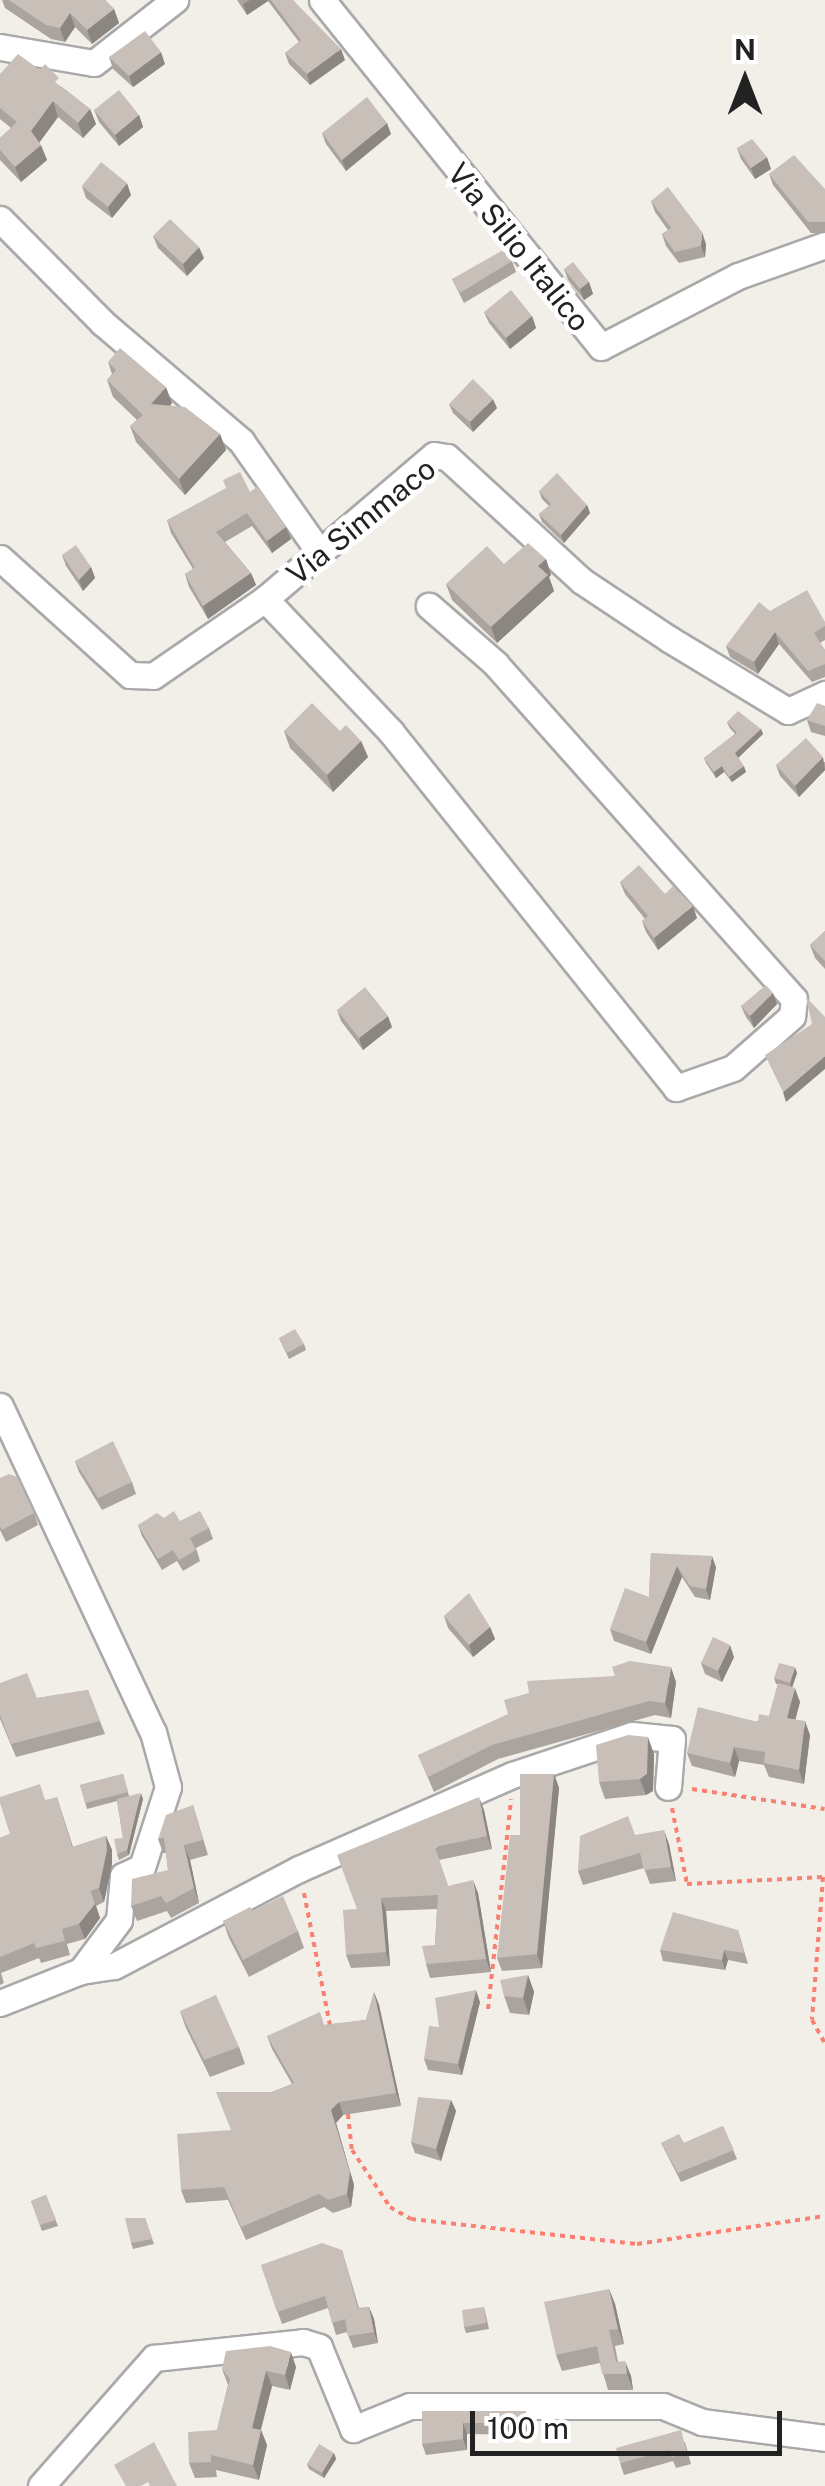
<!DOCTYPE html>
<html>
<head>
<meta charset="utf-8">
<style>
	body { margin:0 }
	#map { position:relative; width:825px; height:2486px; overflow:hidden; background:#f2efe9; font-family:"Public Sans",sans-serif }
	div>[style] { position:absolute }
	[style*='--x'] { left:calc(var(--x)*1px); top:calc(var(--y)*1px); width:calc(var(--w)*1px); rotate:calc(var(--a)*1deg) }
	.path>* { height:4px; margin-top:-2px; transform-origin:0; background:repeating-linear-gradient(90deg,#fa8072 0 5px,transparent 0 10px) }
	.roads { filter:drop-shadow(2px 0 #a9a9a9) drop-shadow(-2px 0 #a9a9a9) drop-shadow(0 2px #a9a9a9) drop-shadow(0 -2px #a9a9a9) }
	.minor>* { height:25px; margin:-12.5px; padding:0 12.5px; transform-origin:12.5px; border-radius:12.5px; background:#fff }
	.wall>* { inset:0; background:#aba49e }
	.shaded-wall>* { inset:0; background:#8b8681 }
	.building>* { inset:0; background:#c7bfb8 }
	span { translate:-50% -50%; white-space:nowrap; text-align:center; line-height:1.15; -webkit-text-stroke:9px #fff; paint-order:stroke }
	.street-label { font-size:30px; color:#222 }
	.north { position:absolute; left:695px; top:30px; width:100px; height:100px; -webkit-text-stroke:8px #fff; paint-order:stroke; rotate:0deg; font-size:28px; font-weight:700; line-height:40px; text-align:center; color:#222 }
	.north::after { content:''; display:block; margin:auto; width:35px; height:45px; background:#222; clip-path:polygon(50% 0,100% 100%,50% 72%,0 100%) }
	.scale { position:absolute; left:470px; top:2411px; width:312px; height:45px; box-sizing:border-box; border:5px solid #222; border-top:0; padding-left:12px; font-size:30px; line-height:35px; white-space:nowrap; color:#222; -webkit-text-stroke:8px #fff; paint-order:stroke }
</style>
</head>
<body>
<div id="map">
	<div class="path">
		<i style="--x:692;--y:1789;--w:134;--a:8.6"></i>
		<i style="--x:672;--y:1808;--w:77;--a:78.8"></i>
		<i style="--x:687;--y:1884;--w:136;--a:-2.9"></i>
		<i style="--x:823;--y:1877;--w:143;--a:94.4"></i>
		<i style="--x:812;--y:2020;--w:26;--a:61"></i>
		<i style="--x:304;--y:1893;--w:136;--a:78.9"></i>
		<i style="--x:488;--y:2009;--w:211;--a:-83.7"></i>
		<i style="--x:348;--y:2114;--w:36;--a:84"></i>
		<i style="--x:352;--y:2150;--w:69;--a:56.3"></i>
		<i style="--x:390;--y:2207;--w:24;--a:30"></i>
		<i style="--x:411;--y:2219;--w:227;--a:6.3"></i>
		<i style="--x:637;--y:2244;--w:190;--a:-8.5"></i>
	</div>
	<div class="roads">
		<div class="minor">
			<i style="--x:322;--y:0;--w:445;--a:51.2"></i>
			<i style="--x:601;--y:347;--w:154;--a:-27.4"></i>
			<i style="--x:738;--y:276;--w:92;--a:-19.6"></i>
			<i style="--x:0;--y:47;--w:95;--a:9.7"></i>
			<i style="--x:94;--y:63;--w:103;--a:-37.9"></i>
			<i style="--x:0;--y:219;--w:146;--a:45.3"></i>
			<i style="--x:103;--y:323;--w:182;--a:40.5"></i>
			<i style="--x:241;--y:441;--w:137;--a:54.8"></i>
			<i style="--x:0;--y:558;--w:175;--a:42"></i>
			<i style="--x:130;--y:675;--w:23;--a:2"></i>
			<i style="--x:153;--y:676;--w:136;--a:-34.5"></i>
			<i style="--x:265;--y:599;--w:222;--a:-40.4"></i>
			<i style="--x:434;--y:455;--w:13;--a:9"></i>
			<i style="--x:447;--y:457;--w:183;--a:42.6"></i>
			<i style="--x:582;--y:581;--w:105;--a:33.7"></i>
			<i style="--x:669;--y:639;--w:139;--a:31.2"></i>
			<i style="--x:788;--y:711;--w:41;--a:-24.7"></i>
			<i style="--x:265;--y:599;--w:183;--a:46.5"></i>
			<i style="--x:391;--y:732;--w:456;--a:51.3"></i>
			<i style="--x:676;--y:1088;--w:60;--a:-19.3"></i>
			<i style="--x:733;--y:1068;--w:79;--a:-41.4"></i>
			<i style="--x:792;--y:1016;--w:17;--a:-83"></i>
			<i style="--x:794;--y:999;--w:448;--a:-131.7"></i>
			<i style="--x:496;--y:664;--w:89;--a:-139.1"></i>
			<i style="--x:0;--y:1406;--w:360;--a:64.9"></i>
			<i style="--x:153;--y:1732;--w:57;--a:74.7"></i>
			<i style="--x:168;--y:1787;--w:84;--a:108"></i>
			<i style="--x:142;--y:1867;--w:21;--a:155"></i>
			<i style="--x:123;--y:1876;--w:44;--a:95.2"></i>
			<i style="--x:119;--y:1920;--w:64;--a:126.7"></i>
			<i style="--x:0;--y:2003;--w:87;--a:-21.6"></i>
			<i style="--x:81;--y:1971;--w:33;--a:-9"></i>
			<i style="--x:114;--y:1966;--w:209;--a:-27.7"></i>
			<i style="--x:299;--y:1869;--w:233;--a:-23.8"></i>
			<i style="--x:512;--y:1775;--w:126;--a:-18.4"></i>
			<i style="--x:632;--y:1735;--w:40;--a:5.7"></i>
			<i style="--x:672;--y:1739;--w:48;--a:94.8"></i>
			<i style="--x:41;--y:2486;--w:171;--a:-48.6"></i>
			<i style="--x:154;--y:2358;--w:150;--a:-6.1"></i>
			<i style="--x:303;--y:2342;--w:17;--a:17"></i>
			<i style="--x:319;--y:2347;--w:89;--a:67.5"></i>
			<i style="--x:353;--y:2429;--w:61;--a:-22"></i>
			<i style="--x:410;--y:2406;--w:253;--a:0"></i>
			<i style="--x:663;--y:2406;--w:42;--a:22.3"></i>
			<i style="--x:702;--y:2422;--w:124;--a:7.4"></i>
		</div>
	</div>
	<div class="wall">
		<i style="clip-path:polygon(2px 0,105px 0,114px 9px,119px 23px,92px 44px,75px 27px,65px 42px,51px 39px,5px 8px)"></i>
		<i style="clip-path:polygon(237px 0,293px 0,345px 60px,310px 85px,289px 64px,285px 53px,299px 42px,268px 1px,247px 15px)"></i>
		<i style="clip-path:polygon(109px 57px,165px 64px,133px 87px,113px 69px)"></i>
		<i style="clip-path:polygon(0 74px,62px 87px,90px 109px,96px 124px,83px 138px,58px 117px,39px 143px,47px 160px,21px 182px,0 160px,0 138px,11px 128px,0 119px)"></i>
		<i style="clip-path:polygon(94px 110px,139px 115px,143px 127px,119px 146px,99px 122px)"></i>
		<i style="clip-path:polygon(322px 133px,391px 134px,346px 171px,326px 144px)"></i>
		<i style="clip-path:polygon(737px 148px,771px 169px,755px 179px,741px 159px)"></i>
		<i style="clip-path:polygon(769px 174px,825px 189px,825px 233px,811px 233px,773px 185px)"></i>
		<i style="clip-path:polygon(82px 186px,131px 195px,112px 218px,86px 198px)"></i>
		<i style="clip-path:polygon(651px 201px,706px 244px,705px 257px,679px 263px,666px 246px,662px 234px,668px 230px,655px 212px)"></i>
		<i style="clip-path:polygon(153px 236px,204px 258px,187px 276px,158px 248px)"></i>
		<i style="clip-path:polygon(512px 261px,516px 272px,464px 303px,452px 279px)"></i>
		<i style="clip-path:polygon(564px 269px,589px 282px,593px 294px,584px 300px,568px 280px)"></i>
		<i style="clip-path:polygon(484px 312px,532px 316px,536px 328px,510px 349px,489px 323px)"></i>
		<i style="clip-path:polygon(108px 362px,172px 403px,170px 405px,220px 434px,226px 450px,185px 495px,136px 442px,130px 426px,137px 420px,113px 397px,107px 380px,112px 374px)"></i>
		<i style="clip-path:polygon(449px 404px,497px 408px,473px 432px,453px 413px)"></i>
		<i style="clip-path:polygon(539px 491px,587px 505px,590px 513px,564px 543px,542px 522px,539px 514px,549px 506px,542px 499px)"></i>
		<i style="clip-path:polygon(250px 492px,286px 527px,291px 539px,272px 553px,252px 526px,225px 542px,251px 573px,256px 585px,208px 619px,189px 587px,185px 574px,193px 569px,171px 533px,167px 520px)"></i>
		<i style="clip-path:polygon(62px 555px,91px 567px,95px 578px,83px 591px,66px 566px)"></i>
		<i style="clip-path:polygon(546px 559px,551px 575px,549px 577px,554px 591px,497px 643px,452px 600px,446px 584px,504px 564px)"></i>
		<i style="clip-path:polygon(770px 611px,825px 622px,825px 640px,820px 643px,825px 650px,825px 677px,812px 682px,779px 644px,758px 674px,730px 657px,726px 646px)"></i>
		<i style="clip-path:polygon(825px 706px,825px 736px,811px 732px,807px 720px)"></i>
		<i style="clip-path:polygon(727px 722px,761px 729px,763px 734px,738px 758px,746px 772px,732px 782px,724px 772px,716px 778px,706px 763px,704px 758px,735px 734px,729px 727px)"></i>
		<i style="clip-path:polygon(284px 731px,361px 741px,368px 757px,333px 792px,290px 748px)"></i>
		<i style="clip-path:polygon(825px 762px,825px 770px,799px 797px,780px 776px,776px 765px)"></i>
		<i style="clip-path:polygon(620px 882px,665px 894px,697px 918px,658px 950px,646px 932px,642px 921px,645px 919px,625px 894px)"></i>
		<i style="clip-path:polygon(825px 931px,825px 969px,815px 958px,810px 945px)"></i>
		<i style="clip-path:polygon(773px 993px,777px 1004px,754px 1028px,746px 1017px,741px 1006px)"></i>
		<i style="clip-path:polygon(337px 1010px,392px 1027px,363px 1050px,341px 1021px)"></i>
		<i style="clip-path:polygon(279px 1338px,304px 1344px,306px 1350px,289px 1359px)"></i>
		<i style="clip-path:polygon(75px 1461px,132px 1482px,136px 1494px,102px 1510px,79px 1472px)"></i>
		<i style="clip-path:polygon(0 1478px,34px 1513px,38px 1525px,6px 1542px,0 1530px)"></i>
		<i style="clip-path:polygon(164px 1518px,209px 1528px,213px 1539px,196px 1548px,200px 1561px,183px 1571px,177px 1561px,162px 1570px,142px 1536px,138px 1525px)"></i>
		<i style="clip-path:polygon(651px 1553px,716px 1567px,710px 1600px,695px 1597px,682px 1577px,651px 1654px,614px 1641px,610px 1629px,649px 1597px)"></i>
		<i style="clip-path:polygon(444px 1616px,490px 1627px,495px 1639px,473px 1657px,448px 1628px)"></i>
		<i style="clip-path:polygon(734px 1657px,722px 1682px,705px 1674px,701px 1663px)"></i>
		<i style="clip-path:polygon(797px 1673px,792px 1687px,800px 1702px,795px 1720px,810px 1735px,804px 1784px,769px 1777px,764px 1765px,739px 1761px,735px 1777px,692px 1766px,687px 1753px,769px 1716px,778px 1684px,776px 1684px,774px 1678px)"></i>
		<i style="clip-path:polygon(676px 1682px,671px 1718px,655px 1715px,498px 1759px,434px 1792px,418px 1755px)"></i>
		<i style="clip-path:polygon(0 1683px,37px 1698px,88px 1690px,105px 1734px,16px 1757px,0 1719px)"></i>
		<i style="clip-path:polygon(654px 1754px,653px 1791px,646px 1795px,605px 1799px,599px 1782px)"></i>
		<i style="clip-path:polygon(123px 1774px,129px 1796px,143px 1799px,129px 1855px,119px 1860px,117px 1854px,123px 1838px,117px 1801px,87px 1809px,80px 1785px)"></i>
		<i style="clip-path:polygon(554px 1774px,559px 1788px,542px 1968px,502px 1971px,497px 1958px,520px 1835px)"></i>
		<i style="clip-path:polygon(57px 1797px,73px 1847px,106px 1836px,112px 1850px,112px 1864px,104px 1902px,96px 1906px,100px 1918px,85px 1939px,67px 1944px,70px 1955px,41px 1963px,39px 1958px,1px 1973px,4px 1983px,0 1985px,0 1838px,10px 1834px)"></i>
		<i style="clip-path:polygon(193px 1805px,208px 1855px,190px 1860px,199px 1903px,171px 1918px,167px 1911px,137px 1921px,131px 1906px,168px 1870px,166px 1853px,163px 1853px,158px 1839px)"></i>
		<i style="clip-path:polygon(484px 1810px,492px 1849px,439px 1860px,448px 1886px,478px 1893px,491px 1972px,430px 1978px,426px 1964px,435px 1945px,437px 1909px,386px 1911px,390px 1966px,351px 1968px,346px 1955px,357px 1909px)"></i>
		<i style="clip-path:polygon(635px 1835px,669px 1844px,676px 1881px,650px 1884px,644px 1868px,583px 1885px,578px 1871px)"></i>
		<i style="clip-path:polygon(253px 1911px,298px 1931px,304px 1948px,249px 1977px,229px 1938px,223px 1921px)"></i>
		<i style="clip-path:polygon(738px 1930px,748px 1964px,728px 1960px,725px 1970px,663px 1961px,660px 1950px)"></i>
		<i style="clip-path:polygon(528px 1975px,534px 1992px,529px 2015px,510px 2013px,504px 1996px)"></i>
		<i style="clip-path:polygon(374px 1992px,379px 2005px,401px 2106px,343px 2115px,336px 2123px,354px 2185px,351px 2207px,333px 2213px,324px 2207px,246px 2240px,228px 2200px,186px 2203px,181px 2190px,231px 2130px,272px 2092px,292px 2084px,272px 2049px,267px 2036px,324px 2025px,366px 2020px)"></i>
		<i style="clip-path:polygon(480px 2002px,462px 2075px,428px 2070px,424px 2059px,439px 2027px)"></i>
		<i style="clip-path:polygon(180px 2011px,239px 2047px,245px 2064px,210px 2077px,186px 2028px)"></i>
		<i style="clip-path:polygon(451px 2100px,456px 2111px,441px 2161px,415px 2153px,411px 2142px)"></i>
		<i style="clip-path:polygon(723px 2126px,737px 2159px,681px 2182px,661px 2143px,684px 2143px)"></i>
		<i style="clip-path:polygon(46px 2195px,58px 2226px,42px 2231px,31px 2201px)"></i>
		<i style="clip-path:polygon(145px 2218px,154px 2244px,133px 2249px,131px 2243px)"></i>
		<i style="clip-path:polygon(342px 2250px,359px 2308px,369px 2307px,374px 2319px,378px 2343px,353px 2348px,347px 2332px,336px 2335px,328px 2308px,282px 2324px,261px 2265px)"></i>
		<i style="clip-path:polygon(609px 2289px,615px 2304px,624px 2344px,615px 2346px,618px 2362px,631px 2376px,633px 2390px,608px 2390px,600px 2363px,562px 2371px,556px 2355px)"></i>
		<i style="clip-path:polygon(484px 2307px,489px 2329px,466px 2333px,464px 2327px)"></i>
		<i style="clip-path:polygon(296px 2367px,290px 2390px,272px 2386px,261px 2430px,267px 2445px,259px 2480px,216px 2470px,217px 2477px,195px 2478px,189px 2463px,217px 2430px,228px 2385px,222px 2369px)"></i>
		<i style="clip-path:polygon(422px 2411px,530px 2422px,531px 2435px,467px 2434px,467px 2450px,426px 2455px,422px 2444px)"></i>
		<i style="clip-path:polygon(685px 2442px,691px 2464px,676px 2468px,673px 2461px,624px 2475px,620px 2463px)"></i>
		<i style="clip-path:polygon(334px 2453px,336px 2459px,324px 2478px,309px 2469px,307px 2464px)"></i>
	</div>
	<div class="shaded-wall">
		<i style="clip-path:polygon(250px 0,268px 0,268px 1px,247px 15px,243px 4px)"></i>
		<i style="clip-path:polygon(114px 9px,119px 23px,92px 44px,87px 30px)"></i>
		<i style="clip-path:polygon(70px 13px,75px 27px,65px 42px,60px 28px)"></i>
		<i style="clip-path:polygon(341px 49px,345px 60px,310px 85px,307px 74px)"></i>
		<i style="clip-path:polygon(161px 52px,165px 64px,133px 87px,129px 76px)"></i>
		<i style="clip-path:polygon(53px 101px,58px 117px,36px 147px,31px 131px)"></i>
		<i style="clip-path:polygon(90px 109px,96px 124px,83px 138px,78px 123px)"></i>
		<i style="clip-path:polygon(139px 115px,143px 127px,119px 146px,115px 135px)"></i>
		<i style="clip-path:polygon(387px 123px,391px 134px,346px 171px,342px 160px)"></i>
		<i style="clip-path:polygon(41px 145px,47px 160px,21px 182px,15px 167px)"></i>
		<i style="clip-path:polygon(767px 157px,771px 169px,755px 179px,751px 168px)"></i>
		<i style="clip-path:polygon(127px 183px,131px 195px,112px 218px,108px 207px)"></i>
		<i style="clip-path:polygon(702px 232px,706px 244px,705px 257px,701px 246px)"></i>
		<i style="clip-path:polygon(199px 247px,204px 258px,187px 276px,183px 264px)"></i>
		<i style="clip-path:polygon(589px 282px,593px 294px,584px 300px,580px 289px)"></i>
		<i style="clip-path:polygon(532px 316px,536px 328px,510px 349px,506px 338px)"></i>
		<i style="clip-path:polygon(166px 387px,172px 403px,157px 420px,151px 404px)"></i>
		<i style="clip-path:polygon(493px 399px,497px 408px,473px 432px,470px 422px)"></i>
		<i style="clip-path:polygon(220px 434px,226px 450px,185px 495px,179px 479px)"></i>
		<i style="clip-path:polygon(587px 505px,590px 513px,564px 543px,561px 535px)"></i>
		<i style="clip-path:polygon(286px 527px,291px 539px,272px 553px,267px 541px)"></i>
		<i style="clip-path:polygon(546px 559px,551px 575px,549px 577px,554px 591px,497px 643px,491px 627px,538px 566px)"></i>
		<i style="clip-path:polygon(91px 567px,95px 578px,83px 591px,79px 580px)"></i>
		<i style="clip-path:polygon(251px 573px,256px 585px,208px 619px,203px 606px)"></i>
		<i style="clip-path:polygon(775px 632px,779px 644px,758px 674px,754px 662px)"></i>
		<i style="clip-path:polygon(761px 729px,763px 734px,737px 759px,735px 753px)"></i>
		<i style="clip-path:polygon(361px 741px,368px 757px,333px 792px,327px 775px)"></i>
		<i style="clip-path:polygon(823px 757px,825px 770px,799px 797px,795px 786px)"></i>
		<i style="clip-path:polygon(722px 766px,724px 772px,716px 778px,714px 772px)"></i>
		<i style="clip-path:polygon(744px 766px,746px 772px,732px 782px,729px 777px)"></i>
		<i style="clip-path:polygon(693px 906px,697px 918px,658px 950px,654px 938px)"></i>
		<i style="clip-path:polygon(773px 993px,777px 1004px,754px 1028px,750px 1016px)"></i>
		<i style="clip-path:polygon(388px 1016px,392px 1027px,363px 1050px,359px 1038px)"></i>
		<i style="clip-path:polygon(825px 1056px,825px 1069px,786px 1102px,783px 1092px)"></i>
		<i style="clip-path:polygon(712px 1556px,716px 1567px,710px 1600px,706px 1589px)"></i>
		<i style="clip-path:polygon(677px 1566px,682px 1577px,651px 1654px,646px 1642px)"></i>
		<i style="clip-path:polygon(490px 1627px,495px 1639px,473px 1657px,469px 1645px)"></i>
		<i style="clip-path:polygon(730px 1645px,734px 1657px,722px 1682px,718px 1671px)"></i>
		<i style="clip-path:polygon(671px 1667px,676px 1682px,671px 1718px,665px 1703px)"></i>
		<i style="clip-path:polygon(795px 1667px,797px 1673px,792px 1688px,790px 1683px)"></i>
		<i style="clip-path:polygon(795px 1688px,800px 1702px,792px 1732px,787px 1718px)"></i>
		<i style="clip-path:polygon(805px 1721px,810px 1735px,804px 1784px,799px 1770px)"></i>
		<i style="clip-path:polygon(648px 1737px,654px 1754px,653px 1791px,646px 1795px,640px 1779px)"></i>
		<i style="clip-path:polygon(734px 1747px,739px 1761px,735px 1777px,730px 1763px)"></i>
		<i style="clip-path:polygon(554px 1774px,559px 1788px,542px 1968px,537px 1954px)"></i>
		<i style="clip-path:polygon(141px 1793px,143px 1799px,129px 1855px,127px 1850px)"></i>
		<i style="clip-path:polygon(479px 1797px,484px 1810px,492px 1849px,487px 1836px)"></i>
		<i style="clip-path:polygon(664px 1830px,669px 1844px,676px 1881px,671px 1867px)"></i>
		<i style="clip-path:polygon(106px 1836px,112px 1850px,112px 1864px,104px 1902px,99px 1888px)"></i>
		<i style="clip-path:polygon(184px 1845px,190px 1860px,199px 1903px,194px 1888px)"></i>
		<i style="clip-path:polygon(473px 1880px,478px 1893px,491px 1972px,486px 1959px)"></i>
		<i style="clip-path:polygon(91px 1891px,100px 1918px,85px 1939px,79px 1924px)"></i>
		<i style="clip-path:polygon(381px 1898px,386px 1911px,390px 1966px,386px 1952px)"></i>
		<i style="clip-path:polygon(724px 1950px,728px 1960px,725px 1970px,722px 1960px)"></i>
		<i style="clip-path:polygon(528px 1975px,534px 1992px,529px 2015px,523px 1998px)"></i>
		<i style="clip-path:polygon(476px 1990px,480px 2002px,462px 2075px,458px 2064px)"></i>
		<i style="clip-path:polygon(374px 1992px,379px 2005px,401px 2106px,396px 2093px)"></i>
		<i style="clip-path:polygon(451px 2100px,456px 2111px,441px 2161px,436px 2149px)"></i>
		<i style="clip-path:polygon(339px 2102px,343px 2115px,336px 2123px,354px 2185px,351px 2207px,347px 2194px,331px 2110px)"></i>
		<i style="clip-path:polygon(609px 2289px,615px 2304px,624px 2344px,618px 2329px)"></i>
		<i style="clip-path:polygon(369px 2307px,374px 2319px,378px 2343px,374px 2332px)"></i>
		<i style="clip-path:polygon(291px 2352px,296px 2367px,290px 2390px,285px 2375px)"></i>
		<i style="clip-path:polygon(625px 2361px,631px 2376px,633px 2390px,627px 2374px)"></i>
		<i style="clip-path:polygon(266px 2371px,272px 2386px,257px 2443px,252px 2428px)"></i>
		<i style="clip-path:polygon(463px 2423px,467px 2434px,467px 2450px,463px 2439px)"></i>
		<i style="clip-path:polygon(261px 2430px,267px 2445px,259px 2480px,253px 2465px)"></i>
		<i style="clip-path:polygon(334px 2453px,336px 2459px,324px 2478px,322px 2473px)"></i>
	</div>
	<div class="building">
		<i style="clip-path:polygon(9px 0,105px 0,114px 9px,87px 30px,70px 13px,60px 28px,46px 25px)"></i>
		<i style="clip-path:polygon(271px 0,293px 0,341px 49px,307px 74px,285px 53px,301px 40px)"></i>
		<i style="clip-path:polygon(145px 31px,161px 52px,129px 76px,109px 57px)"></i>
		<i style="clip-path:polygon(18px 54px,40px 70px,45px 64px,59px 78px,55px 82px,90px 109px,78px 123px,53px 101px,31px 131px,41px 145px,15px 167px,0 150px,0 138px,17px 122px,0 108px,0 74px)"></i>
		<i style="clip-path:polygon(119px 90px,139px 115px,115px 135px,94px 110px)"></i>
		<i style="clip-path:polygon(367px 97px,387px 123px,342px 160px,322px 133px)"></i>
		<i style="clip-path:polygon(752px 139px,767px 157px,751px 168px,737px 148px)"></i>
		<i style="clip-path:polygon(794px 155px,825px 189px,825px 222px,808px 222px,769px 174px)"></i>
		<i style="clip-path:polygon(101px 162px,127px 183px,108px 207px,82px 186px)"></i>
		<i style="clip-path:polygon(668px 187px,702px 232px,701px 246px,675px 252px,662px 234px,671px 228px,651px 201px)"></i>
		<i style="clip-path:polygon(170px 219px,199px 247px,183px 264px,153px 236px)"></i>
		<i style="clip-path:polygon(505px 249px,512px 261px,460px 293px,452px 279px)"></i>
		<i style="clip-path:polygon(573px 262px,589px 282px,580px 289px,564px 269px)"></i>
		<i style="clip-path:polygon(511px 290px,532px 316px,506px 338px,484px 312px)"></i>
		<i style="clip-path:polygon(120px 348px,166px 387px,151px 404px,185px 407px,220px 434px,179px 479px,130px 426px,143px 415px,107px 380px,116px 370px,108px 362px)"></i>
		<i style="clip-path:polygon(473px 379px,493px 399px,470px 422px,449px 404px)"></i>
		<i style="clip-path:polygon(240px 472px,250px 492px,258px 486px,286px 527px,267px 541px,247px 513px,216px 532px,251px 573px,203px 606px,185px 574px,195px 568px,167px 520px,226px 488px,223px 480px)"></i>
		<i style="clip-path:polygon(557px 473px,587px 505px,561px 535px,539px 514px,551px 504px,539px 491px)"></i>
		<i style="clip-path:polygon(528px 543px,546px 559px,538px 566px,548px 575px,491px 627px,446px 584px,487px 546px,504px 564px)"></i>
		<i style="clip-path:polygon(76px 545px,91px 567px,79px 580px,62px 555px)"></i>
		<i style="clip-path:polygon(807px 590px,825px 622px,825px 626px,814px 633px,825px 650px,825px 664px,808px 671px,775px 632px,754px 662px,726px 646px,759px 602px,770px 611px)"></i>
		<i style="clip-path:polygon(312px 703px,340px 731px,346px 725px,361px 741px,327px 775px,284px 731px)"></i>
		<i style="clip-path:polygon(817px 703px,825px 706px,825px 726px,807px 720px)"></i>
		<i style="clip-path:polygon(738px 711px,761px 729px,735px 753px,744px 766px,729px 777px,722px 766px,714px 772px,704px 758px,737px 733px,727px 722px)"></i>
		<i style="clip-path:polygon(806px 738px,823px 757px,795px 786px,776px 765px)"></i>
		<i style="clip-path:polygon(639px 865px,665px 894px,673px 886px,693px 906px,654px 938px,642px 921px,648px 916px,620px 882px)"></i>
		<i style="clip-path:polygon(825px 931px,825px 961px,810px 945px)"></i>
		<i style="clip-path:polygon(766px 985px,773px 993px,750px 1016px,741px 1006px)"></i>
		<i style="clip-path:polygon(365px 987px,388px 1016px,359px 1038px,337px 1010px)"></i>
		<i style="clip-path:polygon(806px 997px,825px 1017px,825px 1056px,783px 1092px,765px 1055px,812px 1024px)"></i>
		<i style="clip-path:polygon(295px 1329px,304px 1344px,287px 1353px,279px 1338px)"></i>
		<i style="clip-path:polygon(113px 1441px,132px 1482px,98px 1498px,75px 1461px)"></i>
		<i style="clip-path:polygon(9px 1474px,17px 1477px,34px 1513px,2px 1530px,0 1527px,0 1478px)"></i>
		<i style="clip-path:polygon(174px 1511px,180px 1521px,200px 1511px,209px 1528px,190px 1538px,196px 1550px,179px 1560px,173px 1550px,158px 1559px,138px 1525px,157px 1513px,164px 1518px)"></i>
		<i style="clip-path:polygon(651px 1553px,712px 1556px,706px 1589px,690px 1586px,677px 1566px,646px 1642px,610px 1629px,625px 1588px,649px 1597px)"></i>
		<i style="clip-path:polygon(469px 1593px,490px 1627px,469px 1645px,444px 1616px)"></i>
		<i style="clip-path:polygon(713px 1637px,730px 1645px,718px 1671px,701px 1663px)"></i>
		<i style="clip-path:polygon(630px 1661px,671px 1667px,665px 1703px,649px 1701px,492px 1745px,428px 1777px,418px 1755px,508px 1714px,504px 1700px,529px 1693px,527px 1681px,615px 1676px,612px 1667px)"></i>
		<i style="clip-path:polygon(779px 1663px,795px 1667px,790px 1683px,774px 1678px)"></i>
		<i style="clip-path:polygon(27px 1673px,37px 1698px,88px 1690px,100px 1721px,11px 1744px,0 1715px,0 1683px)"></i>
		<i style="clip-path:polygon(778px 1683px,795px 1688px,787px 1718px,805px 1721px,799px 1770px,764px 1763px,765px 1752px,734px 1747px,730px 1763px,687px 1753px,698px 1707px,758px 1722px,759px 1714px,769px 1716px)"></i>
		<i style="clip-path:polygon(628px 1735px,648px 1737px,647px 1774px,640px 1779px,599px 1782px,596px 1745px)"></i>
		<i style="clip-path:polygon(123px 1774px,128px 1792px,85px 1803px,80px 1785px)"></i>
		<i style="clip-path:polygon(520px 1774px,554px 1774px,537px 1954px,497px 1958px,510px 1835px,520px 1835px)"></i>
		<i style="clip-path:polygon(40px 1784px,45px 1800px,57px 1797px,72px 1847px,106px 1836px,107px 1850px,99px 1888px,91px 1891px,95px 1904px,79px 1924px,62px 1929px,65px 1941px,36px 1948px,34px 1943px,0 1957px,0 1838px,10px 1834px,0 1803px,0 1797px)"></i>
		<i style="clip-path:polygon(141px 1793px,127px 1850px,117px 1854px,114px 1839px,123px 1838px,117px 1799px)"></i>
		<i style="clip-path:polygon(479px 1797px,487px 1836px,435px 1847px,448px 1886px,473px 1880px,486px 1959px,426px 1964px,422px 1946px,435px 1945px,438px 1895px,381px 1898px,386px 1952px,346px 1955px,343px 1910px,357px 1909px,337px 1855px)"></i>
		<i style="clip-path:polygon(193px 1805px,203px 1840px,184px 1845px,194px 1888px,166px 1903px,161px 1896px,131px 1906px,132px 1879px,168px 1870px,164px 1838px,158px 1839px,166px 1815px)"></i>
		<i style="clip-path:polygon(628px 1816px,635px 1835px,664px 1830px,671px 1867px,644px 1870px,640px 1853px,578px 1871px,580px 1836px)"></i>
		<i style="clip-path:polygon(283px 1896px,298px 1931px,243px 1960px,223px 1921px,250px 1907px,253px 1911px)"></i>
		<i style="clip-path:polygon(673px 1912px,738px 1930px,744px 1953px,724px 1950px,722px 1960px,660px 1950px)"></i>
		<i style="clip-path:polygon(528px 1975px,523px 1998px,504px 1996px,500px 1980px)"></i>
		<i style="clip-path:polygon(476px 1990px,458px 2064px,424px 2059px,429px 2026px,439px 2027px,435px 1998px)"></i>
		<i style="clip-path:polygon(374px 1992px,396px 2093px,339px 2102px,331px 2110px,350px 2172px,347px 2194px,328px 2200px,319px 2194px,241px 2227px,224px 2187px,181px 2190px,177px 2134px,231px 2130px,216px 2092px,272px 2092px,294px 2083px,267px 2036px,320px 2012px,324px 2025px,366px 2020px)"></i>
		<i style="clip-path:polygon(216px 1995px,239px 2047px,204px 2060px,180px 2011px)"></i>
		<i style="clip-path:polygon(418px 2097px,451px 2100px,436px 2149px,411px 2142px)"></i>
		<i style="clip-path:polygon(723px 2126px,734px 2150px,678px 2173px,661px 2143px,679px 2134px,684px 2143px)"></i>
		<i style="clip-path:polygon(46px 2195px,56px 2220px,40px 2225px,31px 2201px)"></i>
		<i style="clip-path:polygon(125px 2218px,145px 2218px,152px 2239px,131px 2243px)"></i>
		<i style="clip-path:polygon(322px 2243px,342px 2250px,358px 2309px,369px 2307px,374px 2332px,348px 2336px,345px 2319px,332px 2323px,325px 2296px,277px 2312px,261px 2265px)"></i>
		<i style="clip-path:polygon(609px 2289px,618px 2329px,609px 2330px,616px 2362px,625px 2361px,627px 2374px,602px 2374px,597px 2346px,556px 2355px,544px 2302px)"></i>
		<i style="clip-path:polygon(484px 2307px,486px 2323px,464px 2327px,462px 2310px)"></i>
		<i style="clip-path:polygon(270px 2346px,291px 2352px,285px 2375px,266px 2371px,252px 2428px,261px 2430px,253px 2465px,211px 2455px,211px 2462px,189px 2463px,188px 2432px,217px 2430px,230px 2379px,222px 2369px,226px 2351px)"></i>
		<i style="clip-path:polygon(422px 2411px,526px 2411px,527px 2423px,463px 2423px,463px 2439px,422px 2444px)"></i>
		<i style="clip-path:polygon(681px 2430px,687px 2453px,672px 2457px,670px 2450px,620px 2463px,616px 2448px)"></i>
		<i style="clip-path:polygon(154px 2442px,177px 2486px,150px 2486px,148px 2482px,141px 2486px,126px 2486px,114px 2465px)"></i>
		<i style="clip-path:polygon(319px 2444px,334px 2453px,322px 2473px,307px 2464px)"></i>
	</div>
	<div class="street-label">
		<span style="left:519px;top:247px;rotate:51deg">Via Silio Italico</span>
		<span style="left:361px;top:521px;rotate:-39deg">Via Simmaco</span>
	</div>
	<div class="north">N</div>
	<div class="scale">100 m</div>
</div>
</body>
</html>
